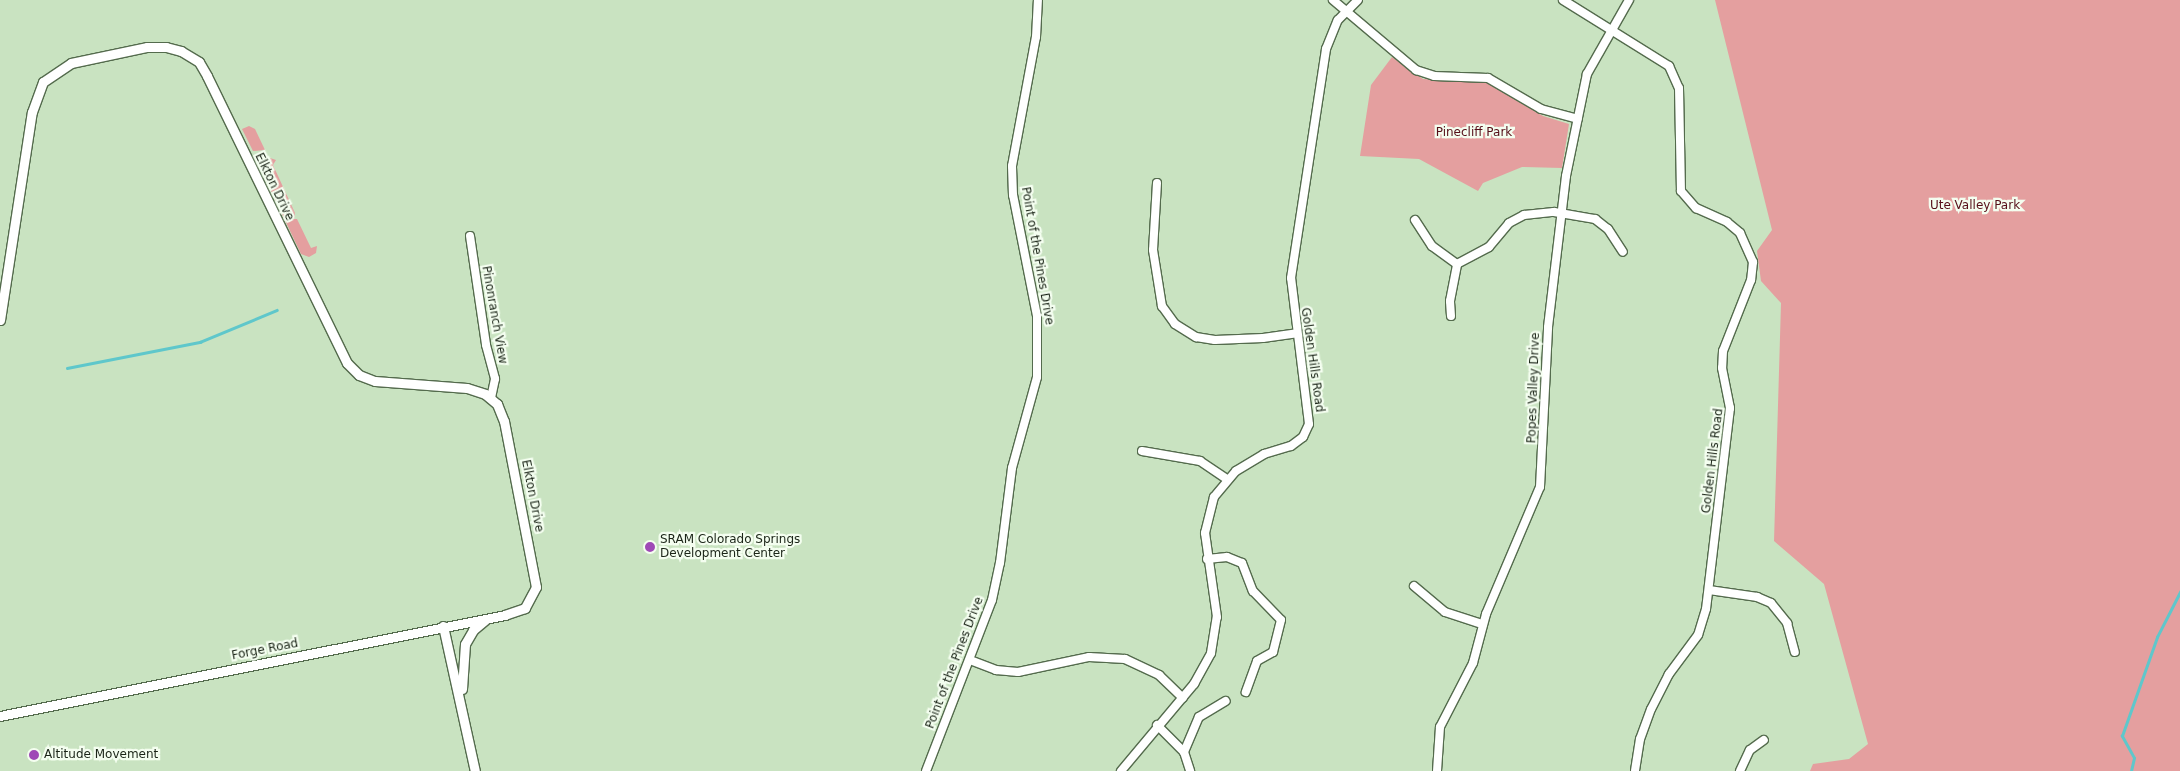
<!DOCTYPE html>
<html>
<head>
<meta charset="utf-8">
<style>
	body { margin:0 }
	#map { position:relative; width:2180px; height:771px; overflow:hidden; background:#c9e3c1; font-family:"DejaVu Sans",sans-serif }
	div>[style] { position:absolute }
	[style*='--x'] { left:calc(var(--x)*1px); top:calc(var(--y)*1px); width:calc(var(--w)*1px); rotate:calc(var(--a)*1deg) }
	.green>* { inset:0; background:#e49f9f }
	.stream>* { height:2.5px; margin:-1.25px; padding:0 1.25px; transform-origin:1.25px; border-radius:1.25px; background:#5fc7cb }
	.roads { filter:drop-shadow(1px 0 #546b4d) drop-shadow(-1px 0 #546b4d) drop-shadow(0 1px #546b4d) drop-shadow(0 -1px #546b4d) }
	.minor>* { height:8px; margin:-4px; padding:0 4px; transform-origin:4px; border-radius:4px; background:#fff }
	.tertiary>* { height:9px; margin:-4.5px; padding:0 4.5px; transform-origin:4.5px; border-radius:4.5px; background:#fff }
	.dots>* { width:14px; height:14px; translate:-50% -50%; box-sizing:border-box; border:2px solid #f4fef0; border-radius:50% }
	span { translate:-50% -50%; white-space:nowrap; text-align:center; line-height:1.15; -webkit-text-stroke:4.5px #f4fef0; paint-order:stroke }
	.park-label { font-size:12px; color:#550e18 }
	.street-label { font-size:12px; color:#1a2417 }
	.poi-label { font-size:12px; color:#1a2417 }
	.left { translate:0 -50%; text-align:left }
</style>
</head>
<body>
<div id="map">
	<div class="green">
		<i style="clip-path:polygon(1715px 0,2180px 0,2180px 771px,1810px 771px,1813px 764px,1849px 759px,1868px 744px,1824px 584px,1774px 541px,1781px 303px,1761px 281px,1757px 251px,1772px 230px)"></i>
		<i style="clip-path:polygon(1392px 57px,1423px 79px,1485px 82px,1543px 116px,1569px 124px,1562px 168px,1522px 167px,1483px 183px,1478px 191px,1419px 159px,1360px 156px,1371px 85px)"></i>
		<i style="clip-path:polygon(249px 126px,255px 129px,265px 150px,253px 151px,242px 129px)"></i>
		<i style="clip-path:polygon(270px 158px,276px 160px,273px 165px,295px 213px,294px 219px,297px 219px,311px 248px,317px 246px,316px 253px,309px 257px,301px 254px,262px 172px,261px 163px)"></i>
	</div>
	<div class="stream">
		<i style="--x:67;--y:368;--w:136;--a:-11.1"></i>
		<i style="--x:200;--y:342;--w:83;--a:-22.6"></i>
		<i style="--x:2131;--y:771;--w:13;--a:-77"></i>
		<i style="--x:2134;--y:758;--w:25;--a:-119"></i>
		<i style="--x:2122;--y:736;--w:105;--a:-70.5"></i>
		<i style="--x:2157;--y:637;--w:51;--a:-62.9"></i>
	</div>
	<div class="roads">
		<div class="minor">
			<i style="--x:1333;--y:0;--w:109;--a:40.1"></i>
			<i style="--x:1416;--y:70;--w:19;--a:18"></i>
			<i style="--x:1434;--y:76;--w:54;--a:2.1"></i>
			<i style="--x:1488;--y:78;--w:61;--a:30.3"></i>
			<i style="--x:1541;--y:109;--w:38;--a:15"></i>
			<i style="--x:1563;--y:0;--w:125;--a:31.9"></i>
			<i style="--x:1669;--y:66;--w:24;--a:66"></i>
			<i style="--x:1679;--y:88;--w:103;--a:88.9"></i>
			<i style="--x:1681;--y:191;--w:23;--a:49"></i>
			<i style="--x:1696;--y:208;--w:34;--a:24"></i>
			<i style="--x:1727;--y:222;--w:17;--a:40"></i>
			<i style="--x:1740;--y:233;--w:32;--a:66"></i>
			<i style="--x:1753;--y:262;--w:18;--a:96"></i>
			<i style="--x:1751;--y:280;--w:76;--a:111.5"></i>
			<i style="--x:1723;--y:351;--w:17;--a:93"></i>
			<i style="--x:1722;--y:368;--w:41;--a:78.7"></i>
			<i style="--x:1730;--y:408;--w:202;--a:96.8"></i>
			<i style="--x:1706;--y:609;--w:27;--a:107"></i>
			<i style="--x:1698;--y:635;--w:49;--a:126.6"></i>
			<i style="--x:1669;--y:674;--w:39;--a:117"></i>
			<i style="--x:1651;--y:709;--w:32;--a:110"></i>
			<i style="--x:1640;--y:739;--w:32;--a:99"></i>
			<i style="--x:1157;--y:183;--w:67;--a:93.4"></i>
			<i style="--x:1153;--y:250;--w:57;--a:80.9"></i>
			<i style="--x:1162;--y:306;--w:22;--a:54"></i>
			<i style="--x:1175;--y:324;--w:25;--a:32"></i>
			<i style="--x:1196;--y:337;--w:19;--a:9"></i>
			<i style="--x:1215;--y:340;--w:48;--a:-2.4"></i>
			<i style="--x:1263;--y:338;--w:34;--a:-8"></i>
			<i style="--x:1415;--y:220;--w:31;--a:57"></i>
			<i style="--x:1432;--y:246;--w:31;--a:36"></i>
			<i style="--x:470;--y:236;--w:110;--a:81.6"></i>
			<i style="--x:486;--y:345;--w:35;--a:75"></i>
			<i style="--x:495;--y:379;--w:19;--a:102"></i>
			<i style="--x:1451;--y:316;--w:15;--a:-94"></i>
			<i style="--x:1450;--y:301;--w:38;--a:-79"></i>
			<i style="--x:1457;--y:264;--w:36;--a:-28"></i>
			<i style="--x:1489;--y:247;--w:31;--a:-50"></i>
			<i style="--x:1509;--y:223;--w:17;--a:-28"></i>
			<i style="--x:1524;--y:215;--w:30;--a:-6"></i>
			<i style="--x:1554;--y:212;--w:42;--a:9.7"></i>
			<i style="--x:1595;--y:219;--w:16;--a:38"></i>
			<i style="--x:1608;--y:229;--w:27;--a:57"></i>
			<i style="--x:1142;--y:451;--w:59;--a:9.8"></i>
			<i style="--x:1200;--y:461;--w:32;--a:34"></i>
			<i style="--x:1207;--y:559;--w:20;--a:-6"></i>
			<i style="--x:1227;--y:557;--w:16;--a:22"></i>
			<i style="--x:1242;--y:563;--w:30;--a:69"></i>
			<i style="--x:1253;--y:591;--w:40;--a:46"></i>
			<i style="--x:1281;--y:620;--w:33;--a:104"></i>
			<i style="--x:1273;--y:652;--w:18;--a:151"></i>
			<i style="--x:1257;--y:661;--w:33;--a:110"></i>
			<i style="--x:1414;--y:586;--w:40;--a:40"></i>
			<i style="--x:1445;--y:612;--w:40;--a:18"></i>
			<i style="--x:1709;--y:590;--w:49;--a:8.3"></i>
			<i style="--x:1757;--y:597;--w:15;--a:23"></i>
			<i style="--x:1771;--y:603;--w:26;--a:51"></i>
			<i style="--x:1787;--y:623;--w:30;--a:75"></i>
			<i style="--x:970;--y:660;--w:28;--a:21"></i>
			<i style="--x:996;--y:670;--w:22;--a:5"></i>
			<i style="--x:1018;--y:672;--w:73;--a:-11.9"></i>
			<i style="--x:1089;--y:657;--w:36;--a:3"></i>
			<i style="--x:1125;--y:659;--w:38;--a:25"></i>
			<i style="--x:1159;--y:675;--w:33;--a:44"></i>
			<i style="--x:1157;--y:725;--w:38;--a:45"></i>
			<i style="--x:1184;--y:752;--w:20;--a:72"></i>
			<i style="--x:1184;--y:752;--w:38;--a:-67"></i>
			<i style="--x:1199;--y:717;--w:31;--a:-31"></i>
			<i style="--x:926;--y:771;--w:183;--a:-68.9"></i>
			<i style="--x:992;--y:600;--w:38;--a:-78"></i>
			<i style="--x:1000;--y:563;--w:96;--a:-82.8"></i>
			<i style="--x:1012;--y:468;--w:94;--a:-74.6"></i>
			<i style="--x:1037;--y:377;--w:61;--a:-90"></i>
			<i style="--x:1037;--y:316;--w:123;--a:-101.2"></i>
			<i style="--x:1013;--y:195;--w:29;--a:-92"></i>
			<i style="--x:1012;--y:166;--w:131;--a:-79.5"></i>
			<i style="--x:1036;--y:37;--w:37;--a:-87"></i>
			<i style="--x:1121;--y:771;--w:114;--a:-50"></i>
			<i style="--x:1194;--y:684;--w:35;--a:-61"></i>
			<i style="--x:1211;--y:653;--w:36;--a:-81"></i>
			<i style="--x:1217;--y:617;--w:85;--a:-98.1"></i>
			<i style="--x:1205;--y:533;--w:37;--a:-76"></i>
			<i style="--x:1214;--y:497;--w:34;--a:-50"></i>
			<i style="--x:1236;--y:471;--w:33;--a:-31"></i>
			<i style="--x:1264;--y:454;--w:28;--a:-17"></i>
			<i style="--x:1291;--y:446;--w:15;--a:-37"></i>
			<i style="--x:1303;--y:437;--w:14;--a:-65"></i>
			<i style="--x:1309;--y:424;--w:147;--a:-97"></i>
			<i style="--x:1291;--y:278;--w:232;--a:-81.3"></i>
			<i style="--x:1326;--y:49;--w:31;--a:-68"></i>
			<i style="--x:1338;--y:20;--w:28;--a:-45"></i>
			<i style="--x:1437;--y:771;--w:44;--a:-86.1"></i>
			<i style="--x:1440;--y:727;--w:72;--a:-62.7"></i>
			<i style="--x:1473;--y:663;--w:51;--a:-75.1"></i>
			<i style="--x:1486;--y:614;--w:138;--a:-67"></i>
			<i style="--x:1540;--y:487;--w:160;--a:-87.1"></i>
			<i style="--x:1548;--y:327;--w:152;--a:-83.2"></i>
			<i style="--x:1566;--y:176;--w:104;--a:-78.4"></i>
			<i style="--x:1587;--y:74;--w:85;--a:-60.4"></i>
			<i style="--x:1740;--y:771;--w:23;--a:-65"></i>
			<i style="--x:1750;--y:750;--w:17;--a:-36"></i>
		</div>
		<div class="tertiary">
			<i style="--x:0;--y:320;--w:210;--a:-81.3"></i>
			<i style="--x:32;--y:112;--w:32;--a:-70"></i>
			<i style="--x:43;--y:82;--w:34;--a:-34"></i>
			<i style="--x:71;--y:63;--w:78;--a:-11.9"></i>
			<i style="--x:147;--y:47;--w:19;--a:0"></i>
			<i style="--x:166;--y:47;--w:16;--a:15"></i>
			<i style="--x:181;--y:51;--w:21;--a:31"></i>
			<i style="--x:199;--y:62;--w:16;--a:60"></i>
			<i style="--x:207;--y:76;--w:319;--a:64"></i>
			<i style="--x:347;--y:363;--w:17;--a:45"></i>
			<i style="--x:359;--y:375;--w:17;--a:21"></i>
			<i style="--x:375;--y:381;--w:92;--a:4.4"></i>
			<i style="--x:467;--y:388;--w:19;--a:18"></i>
			<i style="--x:485;--y:394;--w:16;--a:40"></i>
			<i style="--x:497;--y:404;--w:18;--a:68"></i>
			<i style="--x:504;--y:421;--w:169;--a:79.1"></i>
			<i style="--x:536;--y:587;--w:24;--a:118"></i>
			<i style="--x:525;--y:608;--w:21;--a:161"></i>
			<i style="--x:505;--y:615;--w:515;--a:168.69"></i>
			<i style="--x:443;--y:626;--w:148;--a:77.6"></i>
			<i style="--x:462;--y:689;--w:45;--a:-86.2"></i>
			<i style="--x:465;--y:644;--w:16;--a:-60"></i>
			<i style="--x:473;--y:630;--w:16;--a:-40"></i>
		</div>
	</div>
	<div class="dots">
		<i style="left:650px;top:547px;background:#9f49b6"></i>
		<i style="left:34px;top:755px;background:#9f49b6"></i>
	</div>
	<div class="park-label">
		<span style="left:1474px;top:133px">Pinecliff Park</span>
		<span style="left:1975px;top:206px">Ute Valley Park</span>
	</div>
	<div class="street-label">
		<span style="left:274px;top:187px;rotate:64deg">Elkton Drive</span>
		<span style="left:1037px;top:256px;rotate:80deg">Point of the Pines Drive</span>
		<span style="left:494px;top:315px;rotate:80deg">Pinonranch View</span>
		<span style="left:1312px;top:360px;rotate:82deg">Golden Hills Road</span>
		<span style="left:1534px;top:388px;rotate:-88deg">Popes Valley Drive</span>
		<span style="left:1713px;top:461px;rotate:-83deg">Golden Hills Road</span>
		<span style="left:532px;top:496px;rotate:79deg">Elkton Drive</span>
		<span style="left:265px;top:650px;rotate:-11deg">Forge Road</span>
		<span style="left:955px;top:663px;rotate:-69deg">Point of the Pines Drive</span>
	</div>
	<div class="poi-label">
		<span class="left" style="left:660px;top:547px">SRAM Colorado Springs<br>Development Center</span>
		<span class="left" style="left:44px;top:755px">Altitude Movement</span>
	</div>
</div>
</body>
</html>
